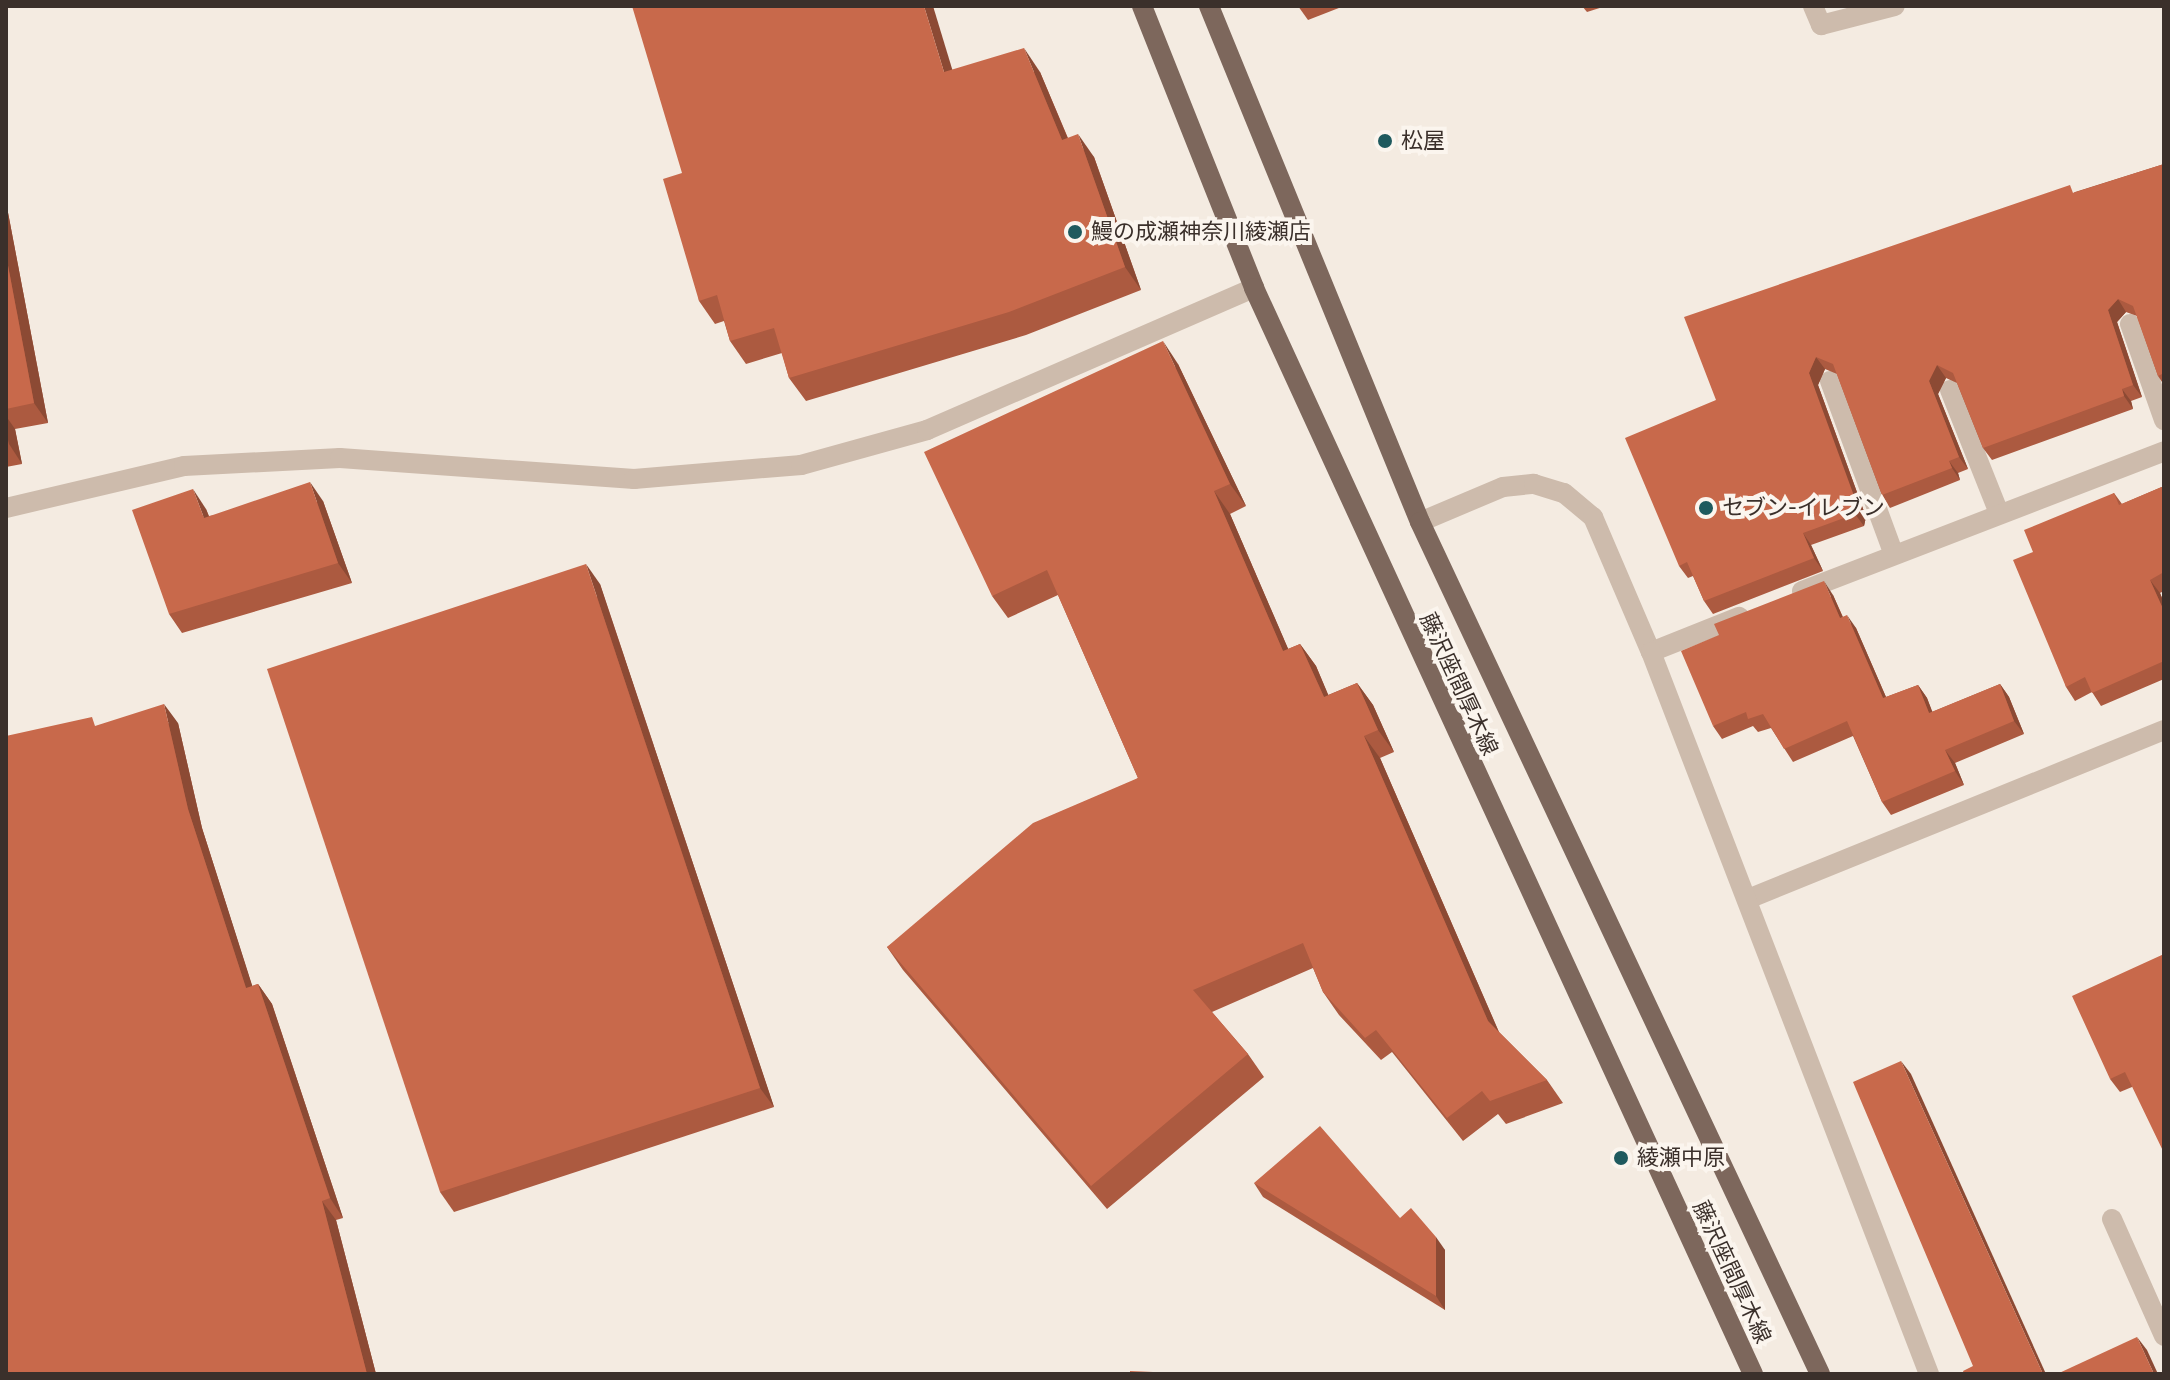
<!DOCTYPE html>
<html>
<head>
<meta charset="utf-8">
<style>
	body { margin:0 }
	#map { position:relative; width:2170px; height:1380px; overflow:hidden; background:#f4ebe1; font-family:"Fira Sans","Noto Sans JP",sans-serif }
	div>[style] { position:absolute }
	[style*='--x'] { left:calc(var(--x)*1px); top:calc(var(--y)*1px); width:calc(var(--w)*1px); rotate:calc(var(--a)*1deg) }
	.service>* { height:20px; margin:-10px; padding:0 10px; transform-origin:10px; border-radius:10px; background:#cdbbac }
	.minor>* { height:20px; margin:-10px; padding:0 10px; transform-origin:10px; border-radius:10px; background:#cdbbac }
	.primary>* { height:20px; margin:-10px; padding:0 10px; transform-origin:10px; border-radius:10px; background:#7d675c }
	.wall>* { inset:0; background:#ac5a40 }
	.shaded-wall>* { inset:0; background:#8c4a34 }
	.building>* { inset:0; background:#c8694b }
	.dots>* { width:22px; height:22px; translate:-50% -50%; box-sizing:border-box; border:4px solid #fbf5ee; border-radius:50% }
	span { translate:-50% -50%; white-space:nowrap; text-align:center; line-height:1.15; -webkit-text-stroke:8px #fbf5ee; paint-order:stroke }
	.poi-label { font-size:22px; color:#3b302b }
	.left { translate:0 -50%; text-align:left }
	.street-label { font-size:22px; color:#3b302b }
	.frame { position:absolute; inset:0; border:8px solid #3b302b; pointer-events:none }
</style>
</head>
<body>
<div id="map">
	<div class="service">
		<i style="--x:2130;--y:324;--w:102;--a:70.5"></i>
		<i style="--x:1830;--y:381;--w:185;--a:69.8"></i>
		<i style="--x:1950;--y:390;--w:132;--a:68.3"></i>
		<i style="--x:6;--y:508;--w:183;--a:-13.3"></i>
		<i style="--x:184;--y:466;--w:156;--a:-2.9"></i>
		<i style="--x:1748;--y:899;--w:449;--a:-22.1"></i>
		<i style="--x:2112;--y:1219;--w:128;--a:66"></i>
	</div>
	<div class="minor">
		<i style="--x:1813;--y:6;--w:21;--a:67"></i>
		<i style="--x:1821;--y:25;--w:76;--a:-14.4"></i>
		<i style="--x:340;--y:458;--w:295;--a:4.1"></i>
		<i style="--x:634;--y:479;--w:168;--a:-4.8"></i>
		<i style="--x:801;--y:465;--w:131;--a:-15.5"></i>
		<i style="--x:927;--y:430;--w:357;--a:-23.5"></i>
		<i style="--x:1420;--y:522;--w:90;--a:-22.9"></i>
		<i style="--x:1503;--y:487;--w:31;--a:-6"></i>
		<i style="--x:1534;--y:484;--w:31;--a:17"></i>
		<i style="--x:1564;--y:493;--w:38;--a:40"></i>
		<i style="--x:1593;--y:517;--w:147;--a:66.8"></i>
		<i style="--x:1651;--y:652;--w:95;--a:-21.7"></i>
		<i style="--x:1802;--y:591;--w:388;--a:-21.1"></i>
		<i style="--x:1651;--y:652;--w:774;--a:68.94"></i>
	</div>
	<div class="primary">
		<i style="--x:1142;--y:6;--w:303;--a:68.3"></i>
		<i style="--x:1254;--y:288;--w:1195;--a:65.32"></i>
		<i style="--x:1209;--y:6;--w:557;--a:67.76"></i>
		<i style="--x:1420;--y:522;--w:941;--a:64.85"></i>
	</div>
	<div class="wall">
		<i style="clip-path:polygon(1298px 6px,1344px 6px,1308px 20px)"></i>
		<i style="clip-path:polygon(1582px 6px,1606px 6px,1587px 12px)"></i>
		<i style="clip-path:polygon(953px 70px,1040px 72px,1068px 138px,1094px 157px,1141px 290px,1026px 335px,806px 401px,789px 378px,782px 353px,746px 364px,730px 341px,724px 321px,715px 324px,699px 301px,682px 173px)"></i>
		<i style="clip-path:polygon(2164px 164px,2164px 385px,2158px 376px,2137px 316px,2126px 312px,2117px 322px,2142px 397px,2131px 401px,2133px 409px,1992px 460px,1983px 448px,1957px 383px,1946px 378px,1938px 394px,1968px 469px,1958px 473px,1960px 480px,1890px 508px,1882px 495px,1837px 374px,1825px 369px,1818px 385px,1866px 517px,1864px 526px,1811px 545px,1823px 571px,1713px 614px,1704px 601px,1693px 576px,1688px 578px,1679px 566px,1716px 400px,2075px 192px)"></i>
		<i style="clip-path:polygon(6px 202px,48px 423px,15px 429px,22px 464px,6px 467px)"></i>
		<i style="clip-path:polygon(1178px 364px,1246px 506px,1230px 514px,1288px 649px,1300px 644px,1316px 666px,1328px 695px,1357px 683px,1373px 705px,1394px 752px,1380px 758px,1499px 1032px,1547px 1080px,1563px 1103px,1506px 1124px,1498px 1114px,1463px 1141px,1392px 1052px,1381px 1060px,1339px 1015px,1323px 992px,1313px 968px,1212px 1012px,1248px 1054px,1264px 1077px,1107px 1209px,903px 970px,887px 947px,1138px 778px,1058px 595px,1008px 618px,992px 596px)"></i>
		<i style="clip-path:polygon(2164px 486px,2164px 591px,2160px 593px,2164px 603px,2164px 679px,2101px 706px,2092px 692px,2075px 701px,2066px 687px,2033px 552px,2114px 493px,2122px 504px)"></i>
		<i style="clip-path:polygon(323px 501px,352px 583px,182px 633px,169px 614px,206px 509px,209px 516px)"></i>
		<i style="clip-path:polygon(600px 584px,774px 1107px,454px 1212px,440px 1192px)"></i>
		<i style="clip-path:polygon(1833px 595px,1843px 617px,1856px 628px,1886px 697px,1918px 685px,1927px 698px,1932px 712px,2000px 684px,2009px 697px,2024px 734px,1955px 763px,1964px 785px,1891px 815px,1882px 802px,1853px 736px,1793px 762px,1771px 728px,1758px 732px,1753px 726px,1722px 739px,1713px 726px)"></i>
		<i style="clip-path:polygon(178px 723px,202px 828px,252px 986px,258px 984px,272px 1004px,343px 1218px,336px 1220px,376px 1374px,6px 1374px,98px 725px)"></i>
		<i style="clip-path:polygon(2164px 954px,2132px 1087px,2120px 1092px,2110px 1079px)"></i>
		<i style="clip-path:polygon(1254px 1183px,1400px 1218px,1445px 1250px,1445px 1310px,1263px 1197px)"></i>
	</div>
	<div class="shaded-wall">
		<i style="clip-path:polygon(924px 6px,933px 6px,960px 95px,944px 72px)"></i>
		<i style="clip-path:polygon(1024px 48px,1040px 72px,1078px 163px,1062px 140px)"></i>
		<i style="clip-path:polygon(1078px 134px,1094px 157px,1141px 290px,1125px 267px)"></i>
		<i style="clip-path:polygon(6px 202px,48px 423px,34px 403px,6px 255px)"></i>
		<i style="clip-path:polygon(2118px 299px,2126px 312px,2117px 322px,2142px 397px,2133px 385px,2108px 310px)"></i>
		<i style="clip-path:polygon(1163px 341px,1178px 364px,1246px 506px,1230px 484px)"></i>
		<i style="clip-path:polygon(1816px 357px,1825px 369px,1818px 385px,1866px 517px,1864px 526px,1855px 514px,1809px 373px)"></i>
		<i style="clip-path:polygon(1937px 365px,1946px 378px,1938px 394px,1968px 469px,1959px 457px,1929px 381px)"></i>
		<i style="clip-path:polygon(2122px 389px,2131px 401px,2133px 409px,2124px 396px)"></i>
		<i style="clip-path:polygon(6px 416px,15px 429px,22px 464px,9px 444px,6px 432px)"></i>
		<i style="clip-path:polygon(1949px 461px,1958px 473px,1960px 480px,1952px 468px)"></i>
		<i style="clip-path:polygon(310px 482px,323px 501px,352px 583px,338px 563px)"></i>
		<i style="clip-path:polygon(193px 489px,206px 509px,217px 538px,204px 518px)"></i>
		<i style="clip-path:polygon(1214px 491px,1230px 514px,1299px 674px,1283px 651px)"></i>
		<i style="clip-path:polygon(1803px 533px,1811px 545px,1823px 571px,1814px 558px)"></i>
		<i style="clip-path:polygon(586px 564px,600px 584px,774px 1107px,760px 1088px)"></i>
		<i style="clip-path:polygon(2150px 580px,2160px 593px,2164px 603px,2164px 611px)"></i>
		<i style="clip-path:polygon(1824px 581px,1833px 595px,1849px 632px,1840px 618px)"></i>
		<i style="clip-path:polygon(1847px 615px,1856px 628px,1892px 711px,1883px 698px)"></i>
		<i style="clip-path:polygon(1300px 644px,1316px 666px,1339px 720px,1324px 697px)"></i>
		<i style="clip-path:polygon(1357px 683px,1373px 705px,1394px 752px,1378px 730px)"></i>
		<i style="clip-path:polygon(2000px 684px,2009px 697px,2024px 734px,2014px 721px)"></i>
		<i style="clip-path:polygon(1918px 685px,1927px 698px,1938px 726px,1929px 713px)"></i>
		<i style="clip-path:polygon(164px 704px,178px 723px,202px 828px,259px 1007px,246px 988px,188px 809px)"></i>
		<i style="clip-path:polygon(1364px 736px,1380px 758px,1504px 1044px,1488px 1021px)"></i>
		<i style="clip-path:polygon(1945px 750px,1955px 763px,1964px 785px,1955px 771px)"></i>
		<i style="clip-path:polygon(258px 984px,272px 1004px,343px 1218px,330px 1198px)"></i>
		<i style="clip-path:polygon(1901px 1061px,1911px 1074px,2046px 1374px,2043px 1374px)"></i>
		<i style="clip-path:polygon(322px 1201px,336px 1220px,376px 1374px,367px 1374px)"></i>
		<i style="clip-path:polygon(1436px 1237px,1445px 1250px,1445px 1310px,1436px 1296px)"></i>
		<i style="clip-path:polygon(2137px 1337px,2147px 1350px,2158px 1374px,2154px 1374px)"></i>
	</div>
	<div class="building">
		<i style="clip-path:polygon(632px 6px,924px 6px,944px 72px,1024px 48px,1062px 140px,1078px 134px,1125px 267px,1009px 312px,789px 378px,774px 328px,730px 341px,717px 295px,699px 301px,663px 179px,682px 173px)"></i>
		<i style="clip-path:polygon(2164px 164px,2164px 373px,2158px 376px,2133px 306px,2118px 299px,2108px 310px,2133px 385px,2122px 389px,2124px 396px,1983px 448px,1953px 373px,1937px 365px,1929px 381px,1959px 457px,1949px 461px,1952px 468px,1882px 495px,1833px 364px,1816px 357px,1809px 373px,1857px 504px,1855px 514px,1803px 533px,1814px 558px,1704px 601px,1687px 562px,1679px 566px,1625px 438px,1716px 400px,1684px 317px,2070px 185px,2073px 193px)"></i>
		<i style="clip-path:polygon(6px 255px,34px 403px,6px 409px)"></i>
		<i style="clip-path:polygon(1163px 341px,1230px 484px,1214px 491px,1283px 651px,1300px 644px,1324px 697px,1357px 683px,1378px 730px,1364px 736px,1488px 1021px,1547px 1080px,1490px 1101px,1482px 1091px,1447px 1118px,1376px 1030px,1365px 1038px,1323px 992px,1303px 943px,1193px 990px,1248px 1054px,1091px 1186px,887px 947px,1033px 823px,1138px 778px,1047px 570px,992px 596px,924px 452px)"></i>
		<i style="clip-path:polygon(310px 482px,338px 563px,169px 614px,132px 510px,193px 489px,204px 518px)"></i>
		<i style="clip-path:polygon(2164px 486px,2164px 572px,2150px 580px,2164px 611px,2164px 661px,2092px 693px,2085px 677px,2066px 687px,2013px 560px,2033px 552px,2024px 530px,2114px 493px,2119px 505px)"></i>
		<i style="clip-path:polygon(586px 564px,760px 1088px,440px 1192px,267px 669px)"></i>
		<i style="clip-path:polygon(1824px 581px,1840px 618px,1847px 615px,1883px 698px,1918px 685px,1929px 713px,2000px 684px,2014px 721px,1945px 750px,1955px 771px,1882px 802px,1847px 721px,1784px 749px,1763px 714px,1748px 719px,1746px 712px,1713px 726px,1681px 651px,1719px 635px,1714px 624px)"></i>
		<i style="clip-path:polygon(164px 704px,188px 809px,246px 988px,258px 984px,330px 1198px,322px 1201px,367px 1374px,6px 1374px,6px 736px,92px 717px,95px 726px)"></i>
		<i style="clip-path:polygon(2164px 954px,2164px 1153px,2125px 1072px,2110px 1079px,2072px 996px)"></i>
		<i style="clip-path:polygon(1901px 1061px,2043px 1374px,1964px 1374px,1963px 1371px,1973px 1366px,1853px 1082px)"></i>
		<i style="clip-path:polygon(1320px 1126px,1400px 1218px,1411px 1208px,1436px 1237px,1436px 1296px,1254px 1183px)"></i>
		<i style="clip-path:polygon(2137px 1337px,2154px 1374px,2057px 1374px)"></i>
		<i style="clip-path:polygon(1130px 1371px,1176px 1373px,1176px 1374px,1130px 1374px)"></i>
	</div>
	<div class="dots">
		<i style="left:1385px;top:141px;background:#1f5a5e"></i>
		<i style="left:1075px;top:232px;background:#1f5a5e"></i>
		<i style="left:1706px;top:508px;background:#1f5a5e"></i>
		<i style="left:1621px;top:1158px;background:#1f5a5e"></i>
	</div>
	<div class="poi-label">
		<span class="left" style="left:1401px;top:141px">松屋</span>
		<span class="left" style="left:1091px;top:232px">鰻の成瀬神奈川綾瀬店</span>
		<span class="left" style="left:1722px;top:508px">セブン-イレブン</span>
		<span class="left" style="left:1637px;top:1158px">綾瀬中原</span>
	</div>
	<div class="street-label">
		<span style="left:1459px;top:684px;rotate:65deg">藤沢座間厚木線</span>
		<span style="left:1732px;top:1272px;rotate:65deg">藤沢座間厚木線</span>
	</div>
	<div class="frame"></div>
</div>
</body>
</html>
